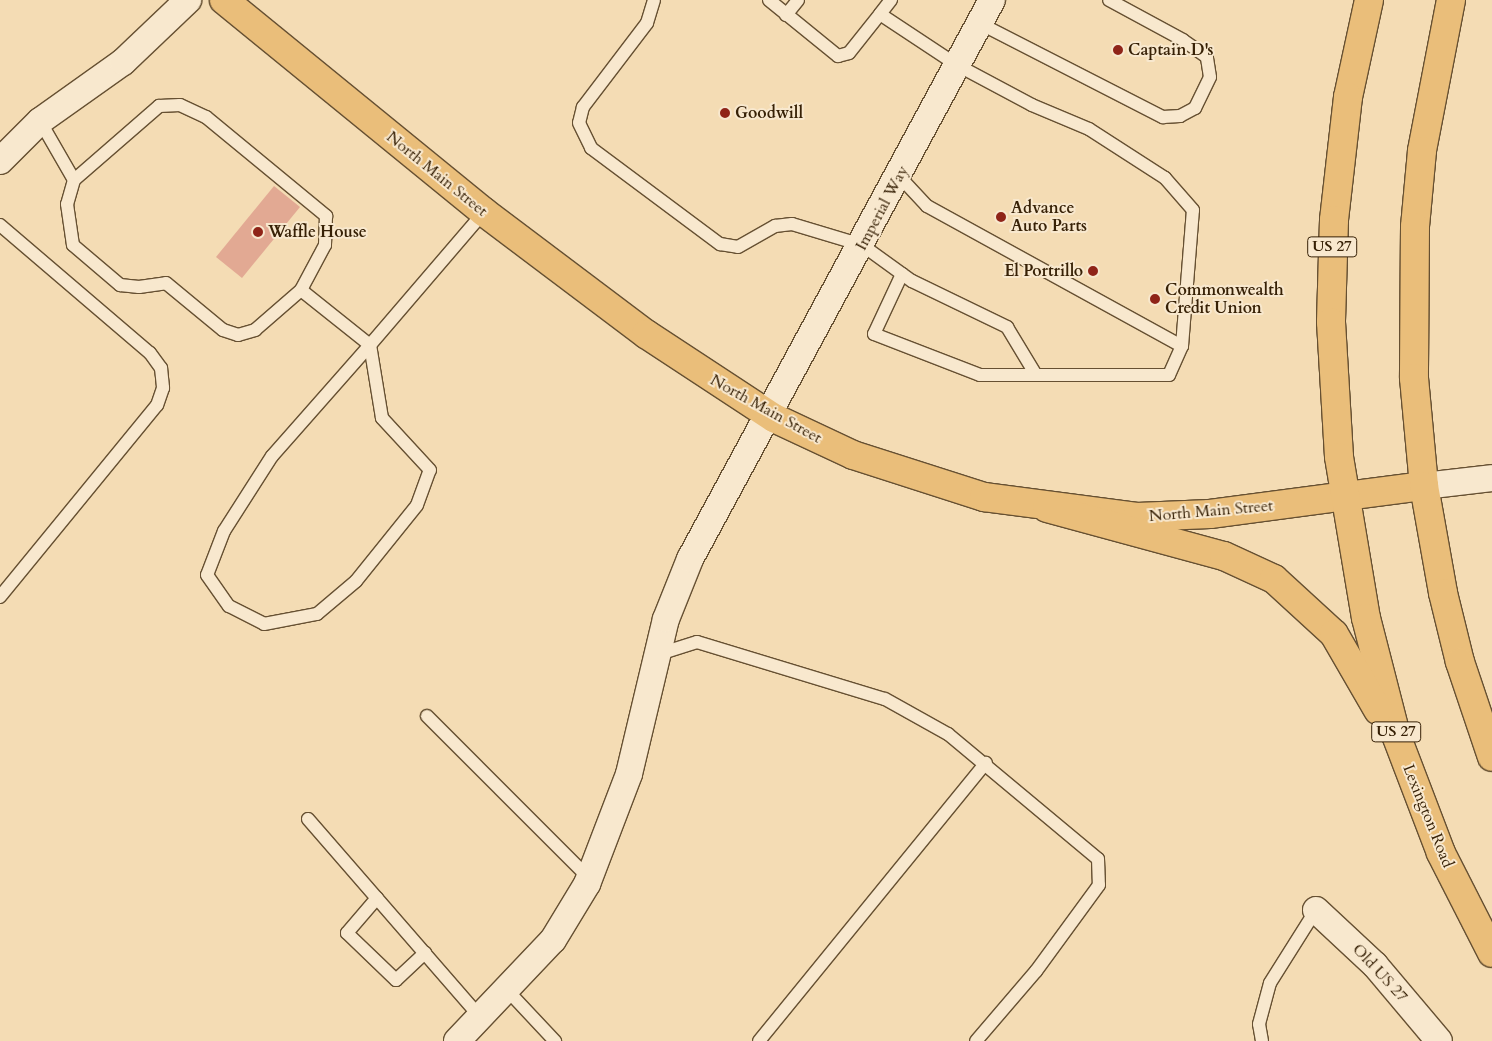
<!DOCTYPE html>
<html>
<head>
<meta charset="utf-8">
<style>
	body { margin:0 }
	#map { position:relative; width:1492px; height:1041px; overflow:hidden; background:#f4dcb4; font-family:Cardo,serif }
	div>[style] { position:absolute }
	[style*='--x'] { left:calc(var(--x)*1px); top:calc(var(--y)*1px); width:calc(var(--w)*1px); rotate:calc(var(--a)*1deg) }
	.building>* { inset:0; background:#e2a993 }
	.roads { filter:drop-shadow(1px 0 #665032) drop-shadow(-1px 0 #665032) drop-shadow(0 1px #665032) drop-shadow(0 -1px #665032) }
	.lane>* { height:12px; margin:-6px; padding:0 6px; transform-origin:6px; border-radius:6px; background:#f8e8ce }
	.street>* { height:26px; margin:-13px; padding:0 13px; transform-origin:13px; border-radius:13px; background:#f8e8ce }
	.primary>* { height:28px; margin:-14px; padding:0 14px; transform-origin:14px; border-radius:14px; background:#eabe7a }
	.highway>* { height:28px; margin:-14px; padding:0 14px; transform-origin:14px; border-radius:14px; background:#eabe7a }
	.dots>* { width:14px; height:14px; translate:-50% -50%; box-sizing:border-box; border:2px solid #f8e8ce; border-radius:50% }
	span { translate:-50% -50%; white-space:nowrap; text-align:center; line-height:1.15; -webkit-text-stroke:4px #f8e8ce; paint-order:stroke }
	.shield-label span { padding:1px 4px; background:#f8e8ce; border:1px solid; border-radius:4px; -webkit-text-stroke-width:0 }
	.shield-label { font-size:15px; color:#372106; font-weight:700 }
	.poi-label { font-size:16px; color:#372106; font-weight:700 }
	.left { translate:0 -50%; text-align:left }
	.right { translate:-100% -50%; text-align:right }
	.street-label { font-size:16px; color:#372106 }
</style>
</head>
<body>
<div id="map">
	<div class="building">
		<i style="clip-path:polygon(274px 186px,300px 207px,242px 278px,216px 257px)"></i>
	</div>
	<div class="roads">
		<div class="lane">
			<i style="--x:654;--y:0;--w:24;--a:107"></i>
			<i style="--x:647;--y:23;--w:106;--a:127.3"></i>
			<i style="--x:583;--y:107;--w:16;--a:104"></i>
			<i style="--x:579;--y:123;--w:28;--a:64"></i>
			<i style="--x:591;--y:148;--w:161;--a:36.7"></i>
			<i style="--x:720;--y:244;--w:18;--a:9"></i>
			<i style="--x:738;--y:247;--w:43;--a:-29.6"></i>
			<i style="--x:775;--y:226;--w:17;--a:-7"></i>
			<i style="--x:792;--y:224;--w:73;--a:16.7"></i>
			<i style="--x:862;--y:245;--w:62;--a:35.8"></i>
			<i style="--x:912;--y:281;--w:106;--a:25.8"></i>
			<i style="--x:1007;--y:327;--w:56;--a:58.9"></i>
			<i style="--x:1036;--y:375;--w:133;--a:0"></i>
			<i style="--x:1169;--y:375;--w:32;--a:-66"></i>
			<i style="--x:1182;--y:346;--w:136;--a:-85.4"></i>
			<i style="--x:1193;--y:210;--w:43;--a:-131.2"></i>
			<i style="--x:1165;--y:178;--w:90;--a:-147.2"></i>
			<i style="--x:1089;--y:129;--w:62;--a:-157.2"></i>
			<i style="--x:1032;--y:105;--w:85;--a:-151.9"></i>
			<i style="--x:957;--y:65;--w:92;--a:-146.5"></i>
			<i style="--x:880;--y:14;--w:18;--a:-52"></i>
			<i style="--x:769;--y:0;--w:89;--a:39.1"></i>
			<i style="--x:838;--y:56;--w:11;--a:-15"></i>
			<i style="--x:849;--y:53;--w:50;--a:-51.5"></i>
			<i style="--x:786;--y:15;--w:19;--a:-51"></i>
			<i style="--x:979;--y:23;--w:207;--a:27.1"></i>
			<i style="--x:1163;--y:117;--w:17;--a:-3"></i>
			<i style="--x:1180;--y:116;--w:17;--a:-28"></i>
			<i style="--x:1195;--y:108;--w:34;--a:-64"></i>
			<i style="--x:1210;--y:77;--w:20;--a:-99"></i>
			<i style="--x:1207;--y:57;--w:29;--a:-145"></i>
			<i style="--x:1183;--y:40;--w:84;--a:-151.6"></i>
			<i style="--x:40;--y:121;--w:68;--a:60"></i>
			<i style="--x:74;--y:180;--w:25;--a:106"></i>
			<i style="--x:67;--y:204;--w:41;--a:81.7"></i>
			<i style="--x:73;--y:245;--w:62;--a:40.4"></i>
			<i style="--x:120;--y:285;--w:19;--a:6"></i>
			<i style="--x:139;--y:287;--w:27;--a:-8"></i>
			<i style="--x:166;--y:283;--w:74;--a:39.5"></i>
			<i style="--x:223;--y:330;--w:16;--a:18"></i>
			<i style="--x:238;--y:335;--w:18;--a:-16"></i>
			<i style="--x:255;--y:330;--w:61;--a:-41"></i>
			<i style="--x:301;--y:290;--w:88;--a:38.6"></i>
			<i style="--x:370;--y:345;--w:148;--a:131.4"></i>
			<i style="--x:272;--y:456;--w:89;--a:122.6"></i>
			<i style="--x:224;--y:531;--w:47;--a:111.1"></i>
			<i style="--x:207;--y:575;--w:38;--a:55"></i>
			<i style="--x:229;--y:606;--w:39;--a:27"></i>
			<i style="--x:264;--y:624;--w:54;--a:-10.7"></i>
			<i style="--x:317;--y:614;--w:51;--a:-40.2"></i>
			<i style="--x:356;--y:581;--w:97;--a:-51.2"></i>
			<i style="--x:417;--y:505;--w:37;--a:-70"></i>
			<i style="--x:430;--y:470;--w:71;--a:-132.7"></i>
			<i style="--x:382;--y:418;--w:74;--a:-99.3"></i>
			<i style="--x:370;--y:345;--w:175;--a:-49.4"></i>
			<i style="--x:899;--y:176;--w:41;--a:47"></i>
			<i style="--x:927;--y:206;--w:291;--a:28.8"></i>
			<i style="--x:74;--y:180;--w:113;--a:-41"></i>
			<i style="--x:159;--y:106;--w:21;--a:-3"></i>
			<i style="--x:180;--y:105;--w:29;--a:25"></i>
			<i style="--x:206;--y:117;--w:156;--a:39.5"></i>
			<i style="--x:326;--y:216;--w:29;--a:92"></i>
			<i style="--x:325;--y:245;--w:51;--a:118.1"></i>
			<i style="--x:0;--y:225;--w:197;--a:40.5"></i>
			<i style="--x:150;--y:353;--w:19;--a:54"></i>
			<i style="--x:161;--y:368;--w:20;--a:84"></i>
			<i style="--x:163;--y:388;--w:18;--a:109"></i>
			<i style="--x:157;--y:405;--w:248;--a:129.3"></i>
			<i style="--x:902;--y:274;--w:66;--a:115"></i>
			<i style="--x:874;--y:334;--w:114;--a:21.1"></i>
			<i style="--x:980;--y:375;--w:56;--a:0"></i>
			<i style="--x:656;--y:655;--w:43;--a:-17.6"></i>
			<i style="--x:697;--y:642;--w:196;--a:16.9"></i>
			<i style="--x:885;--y:699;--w:72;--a:29.1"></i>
			<i style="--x:948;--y:734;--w:195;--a:39.8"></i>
			<i style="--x:1098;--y:859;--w:26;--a:88"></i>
			<i style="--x:1099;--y:885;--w:107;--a:126.2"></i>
			<i style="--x:1036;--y:971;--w:92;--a:130.6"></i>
			<i style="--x:427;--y:716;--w:229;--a:45"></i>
			<i style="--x:308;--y:819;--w:264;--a:49"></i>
			<i style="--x:377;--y:898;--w:46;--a:130.6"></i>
			<i style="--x:347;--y:933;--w:68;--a:43.8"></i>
			<i style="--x:396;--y:980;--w:40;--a:-43"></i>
			<i style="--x:508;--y:991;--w:69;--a:46.8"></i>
			<i style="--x:759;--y:1041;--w:359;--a:-50.8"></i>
			<i style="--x:1262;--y:1041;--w:17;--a:-100"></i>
			<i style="--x:1259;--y:1024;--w:42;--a:-75"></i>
			<i style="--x:1270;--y:983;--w:86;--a:-57.8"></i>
		</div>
		<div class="street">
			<i style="--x:0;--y:161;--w:57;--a:-45"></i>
			<i style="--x:40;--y:121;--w:102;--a:-35.4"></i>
			<i style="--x:123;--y:62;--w:90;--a:-43.6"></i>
			<i style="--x:1424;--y:486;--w:68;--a:-6.7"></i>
			<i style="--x:1316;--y:910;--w:81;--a:43"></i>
			<i style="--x:1375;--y:965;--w:99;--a:49.9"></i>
			<i style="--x:457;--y:1041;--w:139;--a:-46.5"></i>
			<i style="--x:553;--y:940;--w:66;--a:-58.7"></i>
			<i style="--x:587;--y:884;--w:118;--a:-69.1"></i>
			<i style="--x:629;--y:774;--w:159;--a:-76.6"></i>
			<i style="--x:666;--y:619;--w:65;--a:-68.2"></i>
			<i style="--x:690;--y:559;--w:635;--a:-61.62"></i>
		</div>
		<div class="primary">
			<i style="--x:224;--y:0;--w:335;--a:39.2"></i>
			<i style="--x:484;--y:212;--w:203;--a:37"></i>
			<i style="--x:646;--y:334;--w:153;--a:33.3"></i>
			<i style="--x:774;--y:418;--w:87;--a:25.1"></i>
			<i style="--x:853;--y:455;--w:138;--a:17.8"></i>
			<i style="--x:984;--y:497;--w:154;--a:7.4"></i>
			<i style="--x:1137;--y:517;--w:73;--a:-2.4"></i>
			<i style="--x:1210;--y:514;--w:216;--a:-7.5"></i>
		</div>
		<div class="highway">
			<i style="--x:1369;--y:0;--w:99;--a:102.2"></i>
			<i style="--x:1348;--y:97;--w:124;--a:96.5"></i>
			<i style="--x:1334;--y:220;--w:102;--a:91.7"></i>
			<i style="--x:1331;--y:322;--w:135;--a:86.6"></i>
			<i style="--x:1339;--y:457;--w:163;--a:80.5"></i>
			<i style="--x:1366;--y:618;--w:121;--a:75.6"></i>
			<i style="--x:1396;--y:735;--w:126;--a:69.1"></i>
			<i style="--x:1441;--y:853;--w:112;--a:63"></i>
			<i style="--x:1451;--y:0;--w:154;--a:100.9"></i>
			<i style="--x:1422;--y:151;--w:76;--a:95.3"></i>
			<i style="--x:1415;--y:227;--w:151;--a:90.4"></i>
			<i style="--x:1414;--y:378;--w:108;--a:84.7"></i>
			<i style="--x:1424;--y:486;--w:109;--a:79.9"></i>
			<i style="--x:1443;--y:593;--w:71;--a:76.2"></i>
			<i style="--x:1460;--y:662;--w:100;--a:71.4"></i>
			<i style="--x:1047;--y:508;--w:183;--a:15.2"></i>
			<i style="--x:1224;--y:556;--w:55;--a:24.7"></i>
			<i style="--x:1274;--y:579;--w:81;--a:42.5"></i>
			<i style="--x:1334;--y:634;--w:88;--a:59.9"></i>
		</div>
	</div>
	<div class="dots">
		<i style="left:1118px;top:50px;background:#8f2418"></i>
		<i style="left:725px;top:113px;background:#8f2418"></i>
		<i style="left:1001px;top:217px;background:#8f2418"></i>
		<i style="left:258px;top:232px;background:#8f2418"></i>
		<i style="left:1093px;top:271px;background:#8f2418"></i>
		<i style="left:1155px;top:299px;background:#8f2418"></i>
	</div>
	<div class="shield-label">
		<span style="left:1332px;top:247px">US 27</span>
		<span style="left:1396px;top:732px">US 27</span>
	</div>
	<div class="poi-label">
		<span class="left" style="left:1128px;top:50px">Captain D's</span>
		<span class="left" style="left:735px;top:113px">Goodwill</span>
		<span class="left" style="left:1011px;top:217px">Advance<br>Auto Parts</span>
		<span class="left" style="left:268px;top:232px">Waffle House</span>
		<span class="right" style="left:1083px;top:271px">El Portrillo</span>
		<span class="left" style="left:1165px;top:299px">Commonwealth<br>Credit Union</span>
	</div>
	<div class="street-label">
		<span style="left:437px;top:174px;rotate:39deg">North Main Street</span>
		<span style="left:882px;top:208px;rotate:-62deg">Imperial Way</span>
		<span style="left:766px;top:409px;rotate:29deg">North Main Street</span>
		<span style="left:1211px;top:511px;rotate:-5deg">North Main Street</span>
		<span style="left:1428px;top:816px;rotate:68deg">Lexington Road</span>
		<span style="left:1380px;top:973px;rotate:47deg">Old US 27</span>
	</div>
</div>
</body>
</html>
